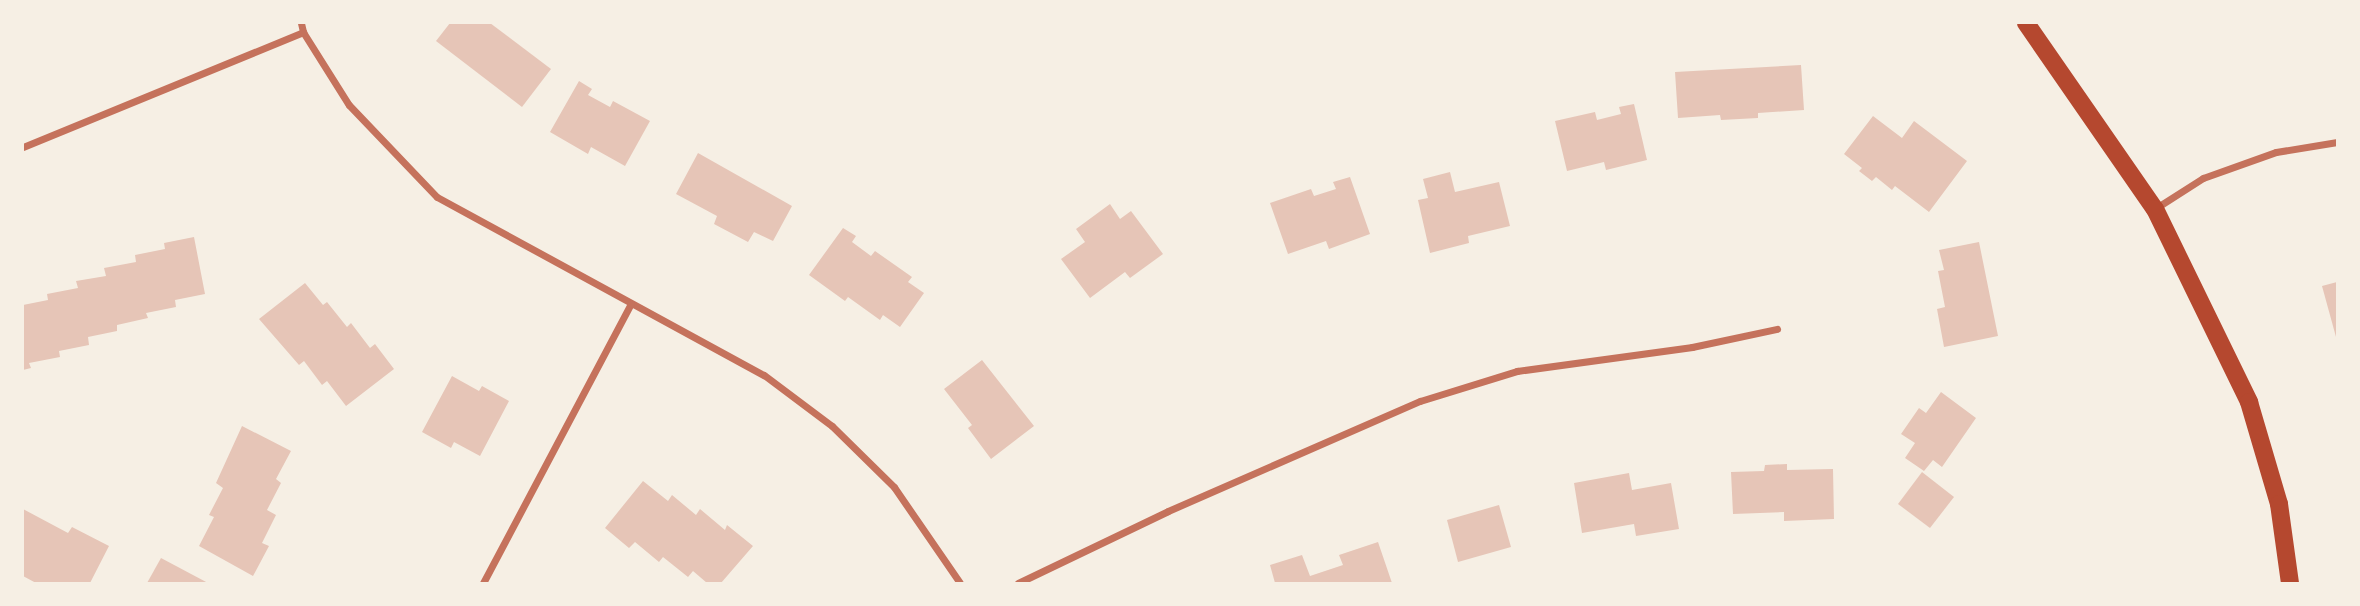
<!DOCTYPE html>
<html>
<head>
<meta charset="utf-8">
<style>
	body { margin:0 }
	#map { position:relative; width:2360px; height:606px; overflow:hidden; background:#f6efe4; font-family:"Public Sans",sans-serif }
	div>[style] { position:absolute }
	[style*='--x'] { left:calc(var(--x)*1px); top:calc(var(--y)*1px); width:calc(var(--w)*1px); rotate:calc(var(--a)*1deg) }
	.building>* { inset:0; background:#e6c5b7 }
	.minor>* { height:7px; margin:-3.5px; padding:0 3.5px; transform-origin:3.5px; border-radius:3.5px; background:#c5725c }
	.primary>* { height:18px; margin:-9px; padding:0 9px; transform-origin:9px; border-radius:9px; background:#b5482f }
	span { translate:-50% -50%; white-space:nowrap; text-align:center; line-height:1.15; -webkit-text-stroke:5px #f6efe4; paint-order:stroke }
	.frame { position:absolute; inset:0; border:24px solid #f6efe4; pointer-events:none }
</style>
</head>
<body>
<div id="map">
	<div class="building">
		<i style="clip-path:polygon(450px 23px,490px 23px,551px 69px,522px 107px,436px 41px)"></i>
		<i style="clip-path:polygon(1801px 65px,1804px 110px,1758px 113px,1758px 118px,1721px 120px,1720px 115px,1678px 118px,1675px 72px)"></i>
		<i style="clip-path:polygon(579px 81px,592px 89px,588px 95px,610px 107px,613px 101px,650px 121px,625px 166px,591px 147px,588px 154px,550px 132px)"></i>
		<i style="clip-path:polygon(1634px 104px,1647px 160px,1606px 170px,1604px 162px,1567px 171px,1555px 121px,1595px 112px,1597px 120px,1621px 114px,1619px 107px)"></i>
		<i style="clip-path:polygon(1873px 116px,1902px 138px,1914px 121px,1967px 161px,1929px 212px,1895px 186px,1892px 190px,1876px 177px,1872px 181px,1859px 171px,1862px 168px,1844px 154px)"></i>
		<i style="clip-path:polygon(698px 153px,792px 206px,773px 241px,754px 232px,748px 242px,714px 224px,717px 216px,676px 194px)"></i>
		<i style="clip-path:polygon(1450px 172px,1455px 192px,1499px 182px,1510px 226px,1468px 236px,1469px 243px,1430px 253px,1418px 200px,1428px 198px,1423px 179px)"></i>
		<i style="clip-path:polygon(1350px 177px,1370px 234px,1329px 249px,1326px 241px,1288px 254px,1270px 203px,1311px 189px,1314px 196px,1336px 189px,1333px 182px)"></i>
		<i style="clip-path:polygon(1110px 204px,1120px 219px,1131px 211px,1163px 254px,1130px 278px,1125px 272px,1090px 298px,1061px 259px,1085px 242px,1076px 229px)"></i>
		<i style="clip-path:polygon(843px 228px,856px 236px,852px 242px,871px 256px,875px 251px,912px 277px,908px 282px,924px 293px,900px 327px,883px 315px,880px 320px,848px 297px,845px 301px,809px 275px)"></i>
		<i style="clip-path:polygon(194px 237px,205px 294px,175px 300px,176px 307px,146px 313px,148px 318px,117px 325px,117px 331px,88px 337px,89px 345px,59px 351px,60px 357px,29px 363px,31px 368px,23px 370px,23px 305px,48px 300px,47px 294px,78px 288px,76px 281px,106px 276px,104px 268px,136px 262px,135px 255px,165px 249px,164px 243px)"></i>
		<i style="clip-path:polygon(1979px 242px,1998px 336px,1944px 347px,1937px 309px,1945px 307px,1938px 271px,1944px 270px,1939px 250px)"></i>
		<i style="clip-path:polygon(2337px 282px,2337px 337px,2336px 337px,2322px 286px)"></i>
		<i style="clip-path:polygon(305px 283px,323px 305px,327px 302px,347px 327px,351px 323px,370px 348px,375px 344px,394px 369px,346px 406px,327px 381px,322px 385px,304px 361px,299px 365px,259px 319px)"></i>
		<i style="clip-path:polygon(982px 360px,1034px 426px,991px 459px,968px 428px,972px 425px,944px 389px)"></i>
		<i style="clip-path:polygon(452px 376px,479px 391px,482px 386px,509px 401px,480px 456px,454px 442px,451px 448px,422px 432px)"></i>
		<i style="clip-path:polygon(1941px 392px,1976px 418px,1942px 467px,1933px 460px,1924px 471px,1905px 458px,1915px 443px,1901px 434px,1919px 408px,1926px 413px)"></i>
		<i style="clip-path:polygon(242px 426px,291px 451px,276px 479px,281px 483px,267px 510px,276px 515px,262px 543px,269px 546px,253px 576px,199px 546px,214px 517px,209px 515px,223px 488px,216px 483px)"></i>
		<i style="clip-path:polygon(1787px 464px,1787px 470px,1833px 469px,1834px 519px,1784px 521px,1784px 512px,1733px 514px,1731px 472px,1764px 471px,1765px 465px)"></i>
		<i style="clip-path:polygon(1922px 472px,1954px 497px,1930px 528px,1898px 504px)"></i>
		<i style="clip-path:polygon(1629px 473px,1632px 490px,1671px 483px,1679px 529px,1636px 536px,1634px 524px,1582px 533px,1574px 483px)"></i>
		<i style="clip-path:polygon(643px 481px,668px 501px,672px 495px,696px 515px,700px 509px,725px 530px,727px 525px,753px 546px,721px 583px,707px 583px,693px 571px,688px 577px,663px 557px,659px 562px,635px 542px,629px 548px,605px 528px)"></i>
		<i style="clip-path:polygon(1499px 505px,1511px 547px,1458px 562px,1447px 520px)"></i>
		<i style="clip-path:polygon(23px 509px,68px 533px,72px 527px,109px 546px,90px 583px,36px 583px,23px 576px)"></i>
		<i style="clip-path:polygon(1378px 542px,1392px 583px,1275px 583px,1270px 565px,1302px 555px,1310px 576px,1343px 565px,1339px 555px)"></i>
		<i style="clip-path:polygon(161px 558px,208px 583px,147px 583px)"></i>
	</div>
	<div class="minor">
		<i style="--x:301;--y:23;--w:9;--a:77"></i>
		<i style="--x:303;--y:32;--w:86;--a:57.8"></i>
		<i style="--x:349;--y:105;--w:127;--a:46.3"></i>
		<i style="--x:437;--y:197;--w:372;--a:28.6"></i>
		<i style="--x:764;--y:375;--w:85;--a:36.9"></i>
		<i style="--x:832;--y:426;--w:87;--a:44.5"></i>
		<i style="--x:894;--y:487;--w:116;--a:55.5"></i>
		<i style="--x:23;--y:147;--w:303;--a:-22.3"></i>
		<i style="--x:2156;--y:208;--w:56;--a:-32.6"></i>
		<i style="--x:2203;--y:178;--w:77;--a:-19.6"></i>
		<i style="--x:2276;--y:152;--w:62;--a:-9.3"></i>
		<i style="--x:483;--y:583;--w:316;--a:-62.1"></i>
		<i style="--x:1018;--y:583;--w:166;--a:-25.6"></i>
		<i style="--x:1168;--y:511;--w:275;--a:-23.6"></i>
		<i style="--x:1420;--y:401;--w:102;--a:-17.2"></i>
		<i style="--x:1517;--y:371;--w:177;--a:-7.8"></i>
		<i style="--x:1692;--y:347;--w:87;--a:-12"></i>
	</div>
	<div class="primary">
		<i style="--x:2026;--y:23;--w:226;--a:55.3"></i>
		<i style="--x:2155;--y:209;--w:215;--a:64"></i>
		<i style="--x:2249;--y:402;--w:106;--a:73.6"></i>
		<i style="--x:2279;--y:504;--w:80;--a:82.1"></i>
	</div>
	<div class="frame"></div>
</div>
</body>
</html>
